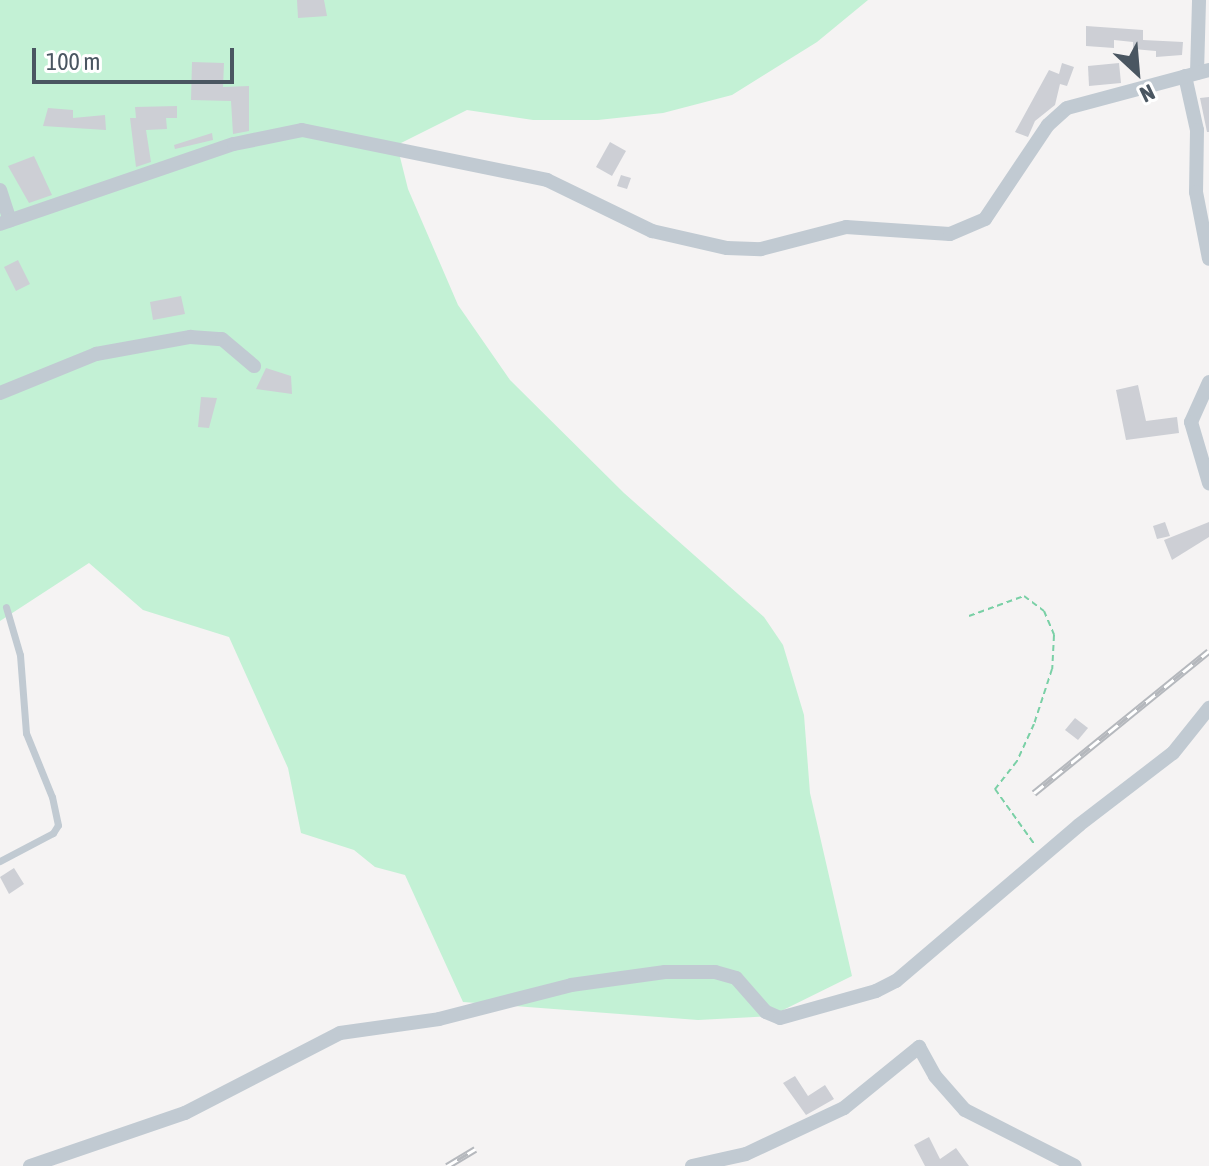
<!DOCTYPE html>
<html>
<head>
<meta charset="utf-8">
<style>
	body { margin:0 }
	#map { position:relative; width:1209px; height:1166px; overflow:hidden; background:#f5f3f3; font-family:"Asap Condensed",sans-serif }
	div>[style] { position:absolute }
	[style*='--x'] { left:calc(var(--x)*1px); top:calc(var(--y)*1px); width:calc(var(--w)*1px); rotate:calc(var(--a)*1deg) }
	.green>* { inset:0; background:#c3f1d5 }
	.building>* { inset:0; background:#cdcfd5 }
	.path>* { height:2px; margin-top:-1px; transform-origin:0; background:repeating-linear-gradient(90deg,#7ad0a6 0 6px,transparent 0 10px) }
	.service>* { height:7px; margin:-3.5px; padding:0 3.5px; transform-origin:3.5px; border-radius:3.5px; background:#c1cad2 }
	.minor>* { height:14px; margin:-7px; padding:0 7px; transform-origin:7px; border-radius:7px; background:#c1cad2 }
	.rail>* { height:7px; margin-top:-3.5px; transform-origin:0; background:repeating-linear-gradient(90deg,#fff 0 12px,#b5b8bd 0 24px); box-sizing:border-box; border-block:2px solid #b5b8bd }
	span { translate:-50% -50%; white-space:nowrap; text-align:center; line-height:1.15; -webkit-text-stroke:7px #fff; paint-order:stroke }
	.north { position:absolute; left:1097px; top:32px; width:80px; height:80px; -webkit-text-stroke:6px #fff; paint-order:stroke; rotate:154deg; font-size:22px; font-weight:700; line-height:32px; text-align:center; color:#4a5661 }
	.north::after { content:''; display:block; margin:auto; width:28px; height:36px; background:#4a5661; clip-path:polygon(50% 0,100% 100%,50% 72%,0 100%) }
	.scale { position:absolute; left:32px; top:48px; width:202px; height:36px; box-sizing:border-box; border:4px solid #4a5661; border-top:0; padding-left:10px; font-size:24px; line-height:28px; white-space:nowrap; color:#4a5661; -webkit-text-stroke:6px #fff; paint-order:stroke }
</style>
</head>
<body>
<div id="map">
	<div class="green">
		<i style="clip-path:polygon(0 0,868px 0,817px 42px,732px 95px,663px 113px,598px 120px,533px 120px,467px 110px,397px 145px,408px 189px,458px 305px,510px 380px,624px 493px,764px 617px,783px 645px,804px 715px,810px 793px,852px 976px,771px 1016px,698px 1020px,463px 1002px,405px 875px,375px 867px,354px 850px,301px 833px,288px 768px,229px 637px,143px 610px,89px 563px,0 621px)"></i>
	</div>
	<div class="building">
		<i style="clip-path:polygon(297px 0,324px 0,327px 16px,298px 18px)"></i>
		<i style="clip-path:polygon(1086px 26px,1143px 30px,1143px 40px,1183px 42px,1182px 55px,1156px 57px,1156px 51px,1133px 49px,1133px 42px,1114px 40px,1114px 48px,1086px 46px)"></i>
		<i style="clip-path:polygon(192px 62px,224px 63px,223px 87px,249px 86px,249px 131px,233px 134px,231px 101px,191px 100px)"></i>
		<i style="clip-path:polygon(1062px 63px,1074px 67px,1067px 86px,1060px 84px,1055px 105px,1035px 121px,1028px 137px,1015px 132px,1049px 70px,1059px 74px)"></i>
		<i style="clip-path:polygon(1119px 63px,1121px 83px,1089px 86px,1088px 66px)"></i>
		<i style="clip-path:polygon(1209px 97px,1209px 132px,1207px 132px,1200px 98px)"></i>
		<i style="clip-path:polygon(177px 106px,177px 118px,166px 118px,167px 129px,146px 130px,151px 162px,136px 167px,130px 118px,136px 118px,135px 107px)"></i>
		<i style="clip-path:polygon(48px 108px,73px 110px,73px 118px,105px 115px,106px 130px,43px 126px)"></i>
		<i style="clip-path:polygon(212px 133px,213px 140px,175px 149px,174px 145px)"></i>
		<i style="clip-path:polygon(610px 142px,626px 151px,612px 176px,596px 167px)"></i>
		<i style="clip-path:polygon(34px 156px,52px 195px,29px 203px,8px 166px)"></i>
		<i style="clip-path:polygon(621px 175px,631px 178px,627px 189px,617px 186px)"></i>
		<i style="clip-path:polygon(18px 260px,30px 284px,16px 291px,4px 267px)"></i>
		<i style="clip-path:polygon(181px 296px,185px 314px,153px 320px,150px 302px)"></i>
		<i style="clip-path:polygon(266px 368px,291px 376px,292px 394px,256px 389px)"></i>
		<i style="clip-path:polygon(1138px 385px,1146px 421px,1177px 417px,1179px 433px,1126px 440px,1116px 390px)"></i>
		<i style="clip-path:polygon(201px 397px,217px 398px,209px 428px,198px 427px)"></i>
		<i style="clip-path:polygon(1165px 522px,1170px 536px,1157px 539px,1153px 526px)"></i>
		<i style="clip-path:polygon(1209px 522px,1209px 537px,1172px 560px,1164px 540px)"></i>
		<i style="clip-path:polygon(1075px 718px,1088px 728px,1078px 740px,1065px 730px)"></i>
		<i style="clip-path:polygon(14px 868px,24px 884px,9px 894px,0 877px)"></i>
		<i style="clip-path:polygon(795px 1076px,808px 1096px,825px 1085px,834px 1099px,806px 1115px,783px 1083px)"></i>
		<i style="clip-path:polygon(929px 1137px,940px 1159px,956px 1148px,969px 1166px,925px 1166px,914px 1145px)"></i>
	</div>
	<div class="path">
		<i style="--x:969;--y:616;--w:59;--a:-20"></i>
		<i style="--x:1024;--y:596;--w:25;--a:37"></i>
		<i style="--x:1044;--y:611;--w:26;--a:67"></i>
		<i style="--x:1054;--y:635;--w:34;--a:93"></i>
		<i style="--x:1052;--y:669;--w:58;--a:108.1"></i>
		<i style="--x:1034;--y:724;--w:41;--a:114.7"></i>
		<i style="--x:1017;--y:761;--w:36;--a:128"></i>
		<i style="--x:995;--y:789;--w:69;--a:54.5"></i>
	</div>
	<div class="service">
		<i style="--x:0;--y:861;--w:60;--a:-27.8"></i>
		<i style="--x:53;--y:833;--w:9;--a:-58"></i>
		<i style="--x:58;--y:825;--w:29;--a:-102"></i>
		<i style="--x:52;--y:797;--w:69;--a:-112.1"></i>
		<i style="--x:26;--y:733;--w:78;--a:-94.4"></i>
		<i style="--x:20;--y:655;--w:50;--a:-106.3"></i>
	</div>
	<div class="minor">
		<i style="--x:1197;--y:73;--w:73;--a:-88.4"></i>
		<i style="--x:1185;--y:76;--w:55;--a:77.5"></i>
		<i style="--x:1197;--y:130;--w:62;--a:90.9"></i>
		<i style="--x:1196;--y:192;--w:68;--a:79"></i>
		<i style="--x:0;--y:190;--w:32;--a:72"></i>
		<i style="--x:0;--y:224;--w:247;--a:-18.9"></i>
		<i style="--x:234;--y:144;--w:69;--a:-11.6"></i>
		<i style="--x:302;--y:130;--w:250;--a:11.5"></i>
		<i style="--x:547;--y:180;--w:117;--a:25.9"></i>
		<i style="--x:652;--y:231;--w:77;--a:12.8"></i>
		<i style="--x:727;--y:248;--w:34;--a:2"></i>
		<i style="--x:761;--y:249;--w:88;--a:-14.5"></i>
		<i style="--x:846;--y:227;--w:104;--a:3.9"></i>
		<i style="--x:950;--y:234;--w:38;--a:-23"></i>
		<i style="--x:985;--y:219;--w:113;--a:-56.2"></i>
		<i style="--x:1048;--y:125;--w:25;--a:-42"></i>
		<i style="--x:1067;--y:108;--w:147;--a:-15"></i>
		<i style="--x:1209;--y:382;--w:44;--a:114.2"></i>
		<i style="--x:1191;--y:422;--w:64;--a:73.6"></i>
		<i style="--x:0;--y:393;--w:104;--a:-22.1"></i>
		<i style="--x:96;--y:354;--w:96;--a:-10.3"></i>
		<i style="--x:190;--y:337;--w:32;--a:4"></i>
		<i style="--x:222;--y:339;--w:42;--a:40.2"></i>
		<i style="--x:30;--y:1166;--w:164;--a:-18.9"></i>
		<i style="--x:185;--y:1113;--w:174;--a:-27.3"></i>
		<i style="--x:340;--y:1033;--w:100;--a:-8"></i>
		<i style="--x:439;--y:1019;--w:136;--a:-14.4"></i>
		<i style="--x:571;--y:985;--w:95;--a:-7.9"></i>
		<i style="--x:665;--y:972;--w:50;--a:0"></i>
		<i style="--x:715;--y:972;--w:22;--a:16"></i>
		<i style="--x:736;--y:978;--w:45;--a:48.6"></i>
		<i style="--x:766;--y:1012;--w:15;--a:23"></i>
		<i style="--x:780;--y:1018;--w:100;--a:-15.7"></i>
		<i style="--x:876;--y:991;--w:22;--a:-27"></i>
		<i style="--x:896;--y:981;--w:240;--a:-40.4"></i>
		<i style="--x:1079;--y:825;--w:118;--a:-37.5"></i>
		<i style="--x:1173;--y:753;--w:58;--a:-51.3"></i>
		<i style="--x:692;--y:1166;--w:55;--a:-12.5"></i>
		<i style="--x:746;--y:1154;--w:108;--a:-25.1"></i>
		<i style="--x:844;--y:1108;--w:97;--a:-39.1"></i>
		<i style="--x:919;--y:1047;--w:33;--a:61"></i>
		<i style="--x:935;--y:1076;--w:45;--a:48.6"></i>
		<i style="--x:965;--y:1110;--w:123;--a:27"></i>
	</div>
	<div class="rail">
		<i style="--x:1034;--y:793;--w:225;--a:-39.1"></i>
		<i style="--x:447;--y:1166;--w:33;--a:-31"></i>
	</div>
	<div class="north">N</div>
	<div class="scale">100 m</div>
</div>
</body>
</html>
